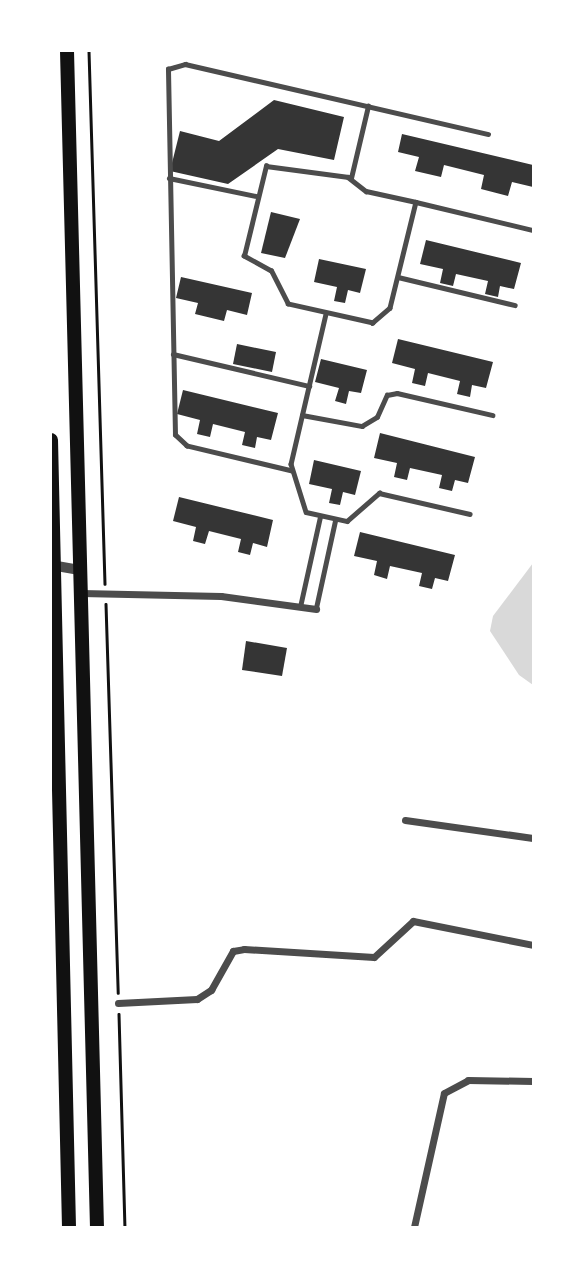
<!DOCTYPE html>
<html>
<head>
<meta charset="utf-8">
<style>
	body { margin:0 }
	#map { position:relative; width:584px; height:1278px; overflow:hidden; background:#fff; font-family:"Varela Round",sans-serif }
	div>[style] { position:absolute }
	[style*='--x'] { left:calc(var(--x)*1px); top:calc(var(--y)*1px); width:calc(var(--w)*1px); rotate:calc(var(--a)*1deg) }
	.water>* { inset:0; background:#d9d9d9 }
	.building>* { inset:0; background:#353535 }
	.path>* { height:2.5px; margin:-1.25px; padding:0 1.25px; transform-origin:1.25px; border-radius:1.25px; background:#111 }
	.service>* { height:4.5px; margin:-2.25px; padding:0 2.25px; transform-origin:2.25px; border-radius:2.25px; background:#4c4c4c }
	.minor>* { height:7px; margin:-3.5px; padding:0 3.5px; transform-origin:3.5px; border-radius:3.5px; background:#4c4c4c }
	.tertiary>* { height:10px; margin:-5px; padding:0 5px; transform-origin:5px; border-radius:5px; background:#4c4c4c }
	.primary>* { height:14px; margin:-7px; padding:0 7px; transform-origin:7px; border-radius:7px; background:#111 }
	span { translate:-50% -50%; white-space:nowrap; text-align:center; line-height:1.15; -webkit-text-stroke:6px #fff; paint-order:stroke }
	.frame { position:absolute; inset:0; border:52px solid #fff; pointer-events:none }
</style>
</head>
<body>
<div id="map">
	<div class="water">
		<i style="clip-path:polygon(533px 563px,533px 685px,519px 675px,490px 631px,493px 616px)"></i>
	</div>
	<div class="building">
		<i style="clip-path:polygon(274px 100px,344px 117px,334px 160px,278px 149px,228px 184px,170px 171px,180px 131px,219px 141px)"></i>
		<i style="clip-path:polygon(402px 134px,533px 165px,533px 187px,512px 182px,508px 196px,481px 189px,484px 175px,444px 165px,441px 177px,415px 171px,419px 157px,398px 152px)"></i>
		<i style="clip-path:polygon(271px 212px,300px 219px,285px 258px,261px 253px)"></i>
		<i style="clip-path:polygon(426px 240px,521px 263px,514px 289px,500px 286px,498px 297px,485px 294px,488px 281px,456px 274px,453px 286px,440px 283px,443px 269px,420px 264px)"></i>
		<i style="clip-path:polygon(319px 259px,366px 269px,360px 293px,348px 290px,345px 303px,334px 301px,337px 287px,314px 282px)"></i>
		<i style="clip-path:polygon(181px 277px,252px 293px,247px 315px,227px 310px,224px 321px,195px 314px,198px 303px,176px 298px)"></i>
		<i style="clip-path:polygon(398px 339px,493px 362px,486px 388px,472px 385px,470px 397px,457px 394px,460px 381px,428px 373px,425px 386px,412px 383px,415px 369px,392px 363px)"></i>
		<i style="clip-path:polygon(237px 344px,276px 352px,272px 372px,233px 364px)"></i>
		<i style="clip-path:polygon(321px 359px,367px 370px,361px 393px,349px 391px,346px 404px,335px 401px,339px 388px,315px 382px)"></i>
		<i style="clip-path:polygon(183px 390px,278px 413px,271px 440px,257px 437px,255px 448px,242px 445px,245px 432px,213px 424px,210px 437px,197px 434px,200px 420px,177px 414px)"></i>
		<i style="clip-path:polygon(380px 433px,475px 457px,468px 483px,455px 480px,452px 491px,439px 488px,442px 475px,410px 468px,407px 480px,394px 477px,397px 463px,374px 458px)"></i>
		<i style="clip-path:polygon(314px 460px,361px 471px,355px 495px,343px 492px,340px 505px,329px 503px,332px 489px,309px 484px)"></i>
		<i style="clip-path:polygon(179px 497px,273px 520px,267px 547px,253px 543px,250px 555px,238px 552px,241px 539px,209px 531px,205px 544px,193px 541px,196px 527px,173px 521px)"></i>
		<i style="clip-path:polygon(360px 532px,455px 555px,448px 581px,435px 578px,432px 589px,419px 586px,422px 573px,390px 566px,387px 579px,374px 575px,377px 561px,354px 556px)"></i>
		<i style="clip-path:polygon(246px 641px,287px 648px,282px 676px,242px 670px)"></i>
	</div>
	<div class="path">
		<i style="--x:89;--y:51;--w:533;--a:88.28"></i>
		<i style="--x:106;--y:604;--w:389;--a:88.2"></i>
		<i style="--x:119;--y:1014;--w:213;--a:88.4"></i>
	</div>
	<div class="service">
		<i style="--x:169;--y:178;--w:89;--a:11.7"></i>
		<i style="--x:351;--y:178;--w:74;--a:-76.7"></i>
		<i style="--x:416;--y:202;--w:109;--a:103.8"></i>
		<i style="--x:390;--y:308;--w:23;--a:139"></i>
		<i style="--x:373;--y:323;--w:87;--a:-167.4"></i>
		<i style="--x:288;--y:304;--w:37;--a:-117"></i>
		<i style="--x:271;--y:271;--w:31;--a:-151"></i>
		<i style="--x:244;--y:256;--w:93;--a:-76.3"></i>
		<i style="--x:266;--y:166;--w:83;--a:7.6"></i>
		<i style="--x:348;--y:177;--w:23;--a:38"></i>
		<i style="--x:366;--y:191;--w:51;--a:12.4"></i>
		<i style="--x:416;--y:202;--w:120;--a:13.5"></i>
		<i style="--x:398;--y:277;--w:120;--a:13.5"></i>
		<i style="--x:326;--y:314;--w:154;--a:103.1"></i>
		<i style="--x:291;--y:464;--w:50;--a:72.6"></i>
		<i style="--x:306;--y:512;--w:42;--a:12.4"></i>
		<i style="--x:347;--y:521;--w:43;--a:-41.2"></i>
		<i style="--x:379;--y:493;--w:93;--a:13"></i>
		<i style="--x:173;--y:354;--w:140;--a:13.2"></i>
		<i style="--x:302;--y:415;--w:61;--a:10.4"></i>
		<i style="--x:362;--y:426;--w:17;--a:-31"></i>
		<i style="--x:377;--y:417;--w:24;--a:-66"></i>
		<i style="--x:387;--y:395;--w:10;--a:-11"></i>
		<i style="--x:397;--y:393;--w:98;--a:13"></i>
		<i style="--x:292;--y:471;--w:108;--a:-166.6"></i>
		<i style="--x:187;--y:446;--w:16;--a:-137"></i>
		<i style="--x:175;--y:435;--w:366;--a:-91.1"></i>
		<i style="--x:168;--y:69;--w:18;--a:-16"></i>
		<i style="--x:185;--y:64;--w:311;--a:13"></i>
		<i style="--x:300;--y:607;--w:92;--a:-77.5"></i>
		<i style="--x:316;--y:608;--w:89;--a:-77.7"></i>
	</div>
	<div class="minor">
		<i style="--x:81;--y:593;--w:140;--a:1.2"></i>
		<i style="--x:221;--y:596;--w:96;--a:7.8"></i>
		<i style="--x:405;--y:820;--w:129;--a:8"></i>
		<i style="--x:118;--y:1003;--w:79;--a:-2.9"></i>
		<i style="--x:197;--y:999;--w:17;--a:-33"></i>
		<i style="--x:211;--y:990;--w:45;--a:-60.6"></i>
		<i style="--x:233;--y:951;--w:11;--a:-10"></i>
		<i style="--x:244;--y:949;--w:130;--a:3.5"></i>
		<i style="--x:374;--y:957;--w:53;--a:-42.7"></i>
		<i style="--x:413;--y:921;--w:122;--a:11.3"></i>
		<i style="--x:414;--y:1227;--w:137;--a:-77.4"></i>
		<i style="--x:444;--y:1093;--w:27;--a:-28"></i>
		<i style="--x:468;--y:1080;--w:65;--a:0.9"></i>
	</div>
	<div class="tertiary">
		<i style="--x:51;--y:565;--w:29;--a:10"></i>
	</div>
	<div class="primary">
		<i style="--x:67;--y:51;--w:1176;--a:88.54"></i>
		<i style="--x:51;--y:440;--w:787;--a:88.69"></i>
	</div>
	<div class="frame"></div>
</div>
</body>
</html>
